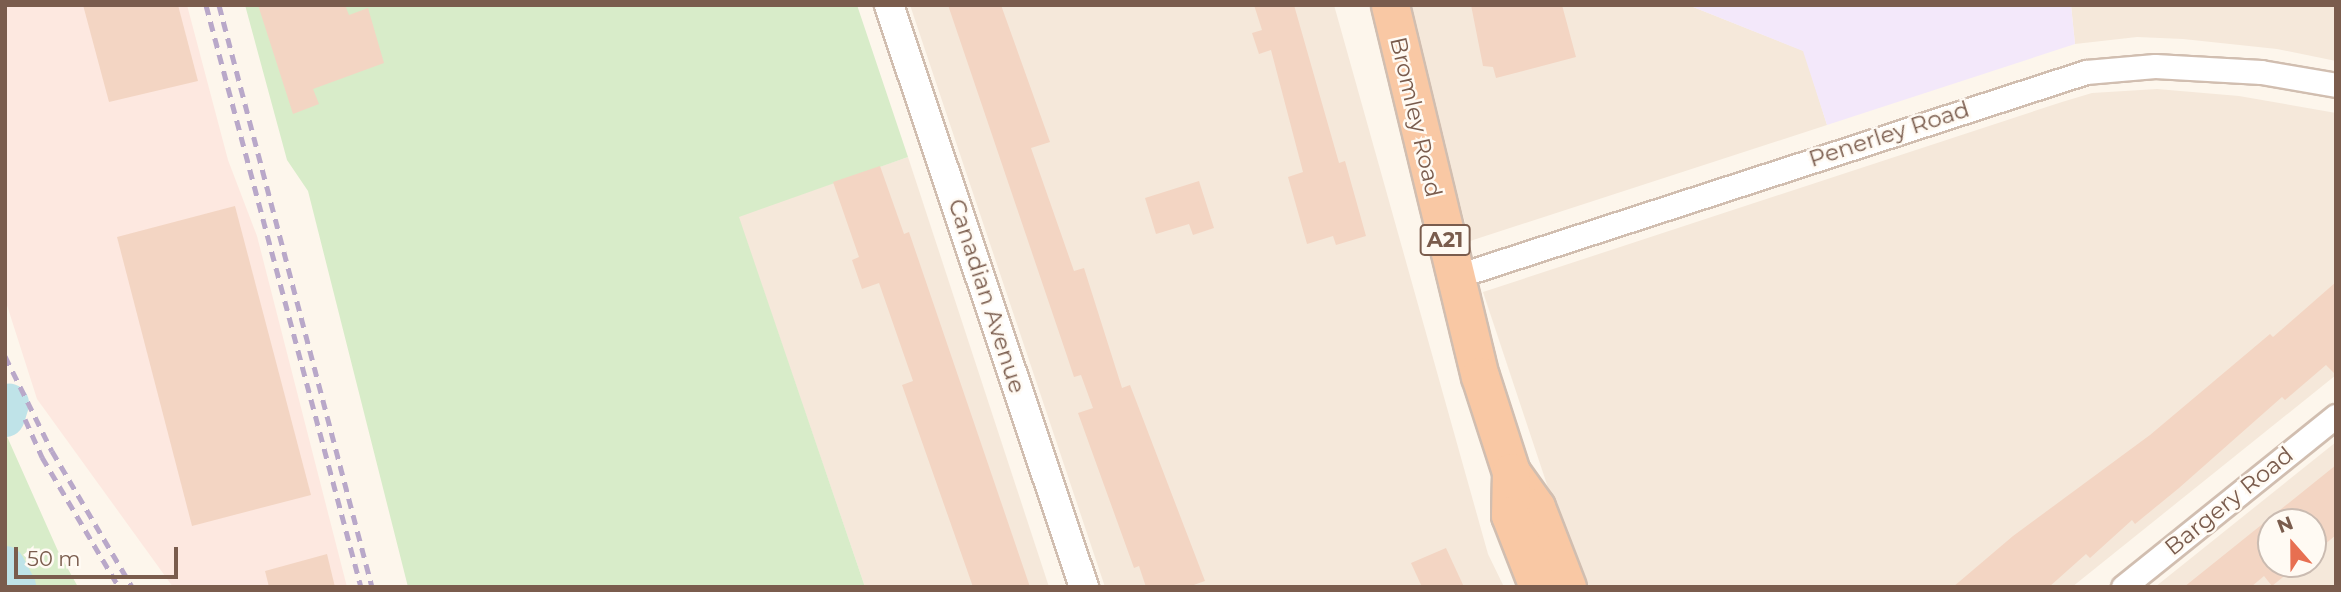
<!DOCTYPE html>
<html>
<head>
<meta charset="utf-8">
<style>
	body { margin:0 }
	#map { position:relative; width:2341px; height:592px; overflow:hidden; background:#fdf6ec; font-family:Montserrat,sans-serif }
	div>[style] { position:absolute }
	[style*='--x'] { left:calc(var(--x)*1px); top:calc(var(--y)*1px); width:calc(var(--w)*1px); rotate:calc(var(--a)*1deg) }
	.residential>* { inset:0; background:#f5e8da }
	.commercial>* { inset:0; background:#fde8e0 }
	.education>* { inset:0; background:#f3e8fa }
	.green>* { inset:0; background:#d8ecc9 }
	.river>* { height:40px; margin:-20px; padding:0 20px; transform-origin:20px; border-radius:20px; background:#bfe3e8 }
	.building>* { inset:0; background:#f3d5c3 }
	.roads { filter:drop-shadow(2px 0 #d1beb0) drop-shadow(-2px 0 #d1beb0) drop-shadow(0 2px #d1beb0) drop-shadow(0 -2px #d1beb0) }
	.minor>* { height:23px; margin:-11.5px; padding:0 11.5px; transform-origin:11.5px; border-radius:11.5px; background:#fff }
	.tertiary>* { height:28px; margin:-14px; padding:0 14px; transform-origin:14px; border-radius:14px; background:#fff }
	.trunk>* { height:37px; margin:-18.5px; padding:0 18.5px; transform-origin:18.5px; border-radius:18.5px; background:#f9c8a4 }
	.rail>* { height:5px; margin-top:-2.5px; transform-origin:0; background:repeating-linear-gradient(90deg,#b9a8c9 0 10px,transparent 0 17px) }
	span { translate:-50% -50%; white-space:nowrap; text-align:center; line-height:1.15; -webkit-text-stroke:5px #fffaf3; paint-order:stroke }
	.shield-label span { padding:2px 5px; background:#fffaf3; border:2px solid; border-radius:5px; -webkit-text-stroke-width:0 }
	.shield-label { font-size:21px; color:#7a5c4d; font-weight:700 }
	.street-label { font-size:23px; color:#7a5c4d }
	.frame { position:absolute; inset:0; border:7px solid #7a5c4d; pointer-events:none }
	.north { position:absolute; left:2257px; top:508px; width:70px; height:70px; box-sizing:border-box; background:#fffaf3; border:2px solid #cabbb1; border-radius:50%; rotate:339deg; font-size:19px; font-weight:700; line-height:28px; text-align:center; color:#7a5c4d }
	.north::after { content:''; display:block; margin:auto; width:24px; height:32px; background:#e76f51; clip-path:polygon(50% 0,100% 100%,50% 72%,0 100%) }
	.scale { position:absolute; left:14px; top:547px; width:164px; height:32px; box-sizing:border-box; border:4px solid #7a5c4d; border-top:0; padding-left:9px; font-size:21px; line-height:24px; white-space:nowrap; color:#7a5c4d; -webkit-text-stroke:5px #fffaf3; paint-order:stroke }
</style>
</head>
<body>
<div id="map">
	<div class="residential">
		<i style="clip-path:polygon(910px 5px,1334px 5px,1488px 554px,1504px 587px,1105px 587px)"></i>
		<i style="clip-path:polygon(1406px 5px,1688px 5px,1804px 51px,1827px 125px,1470px 241px)"></i>
		<i style="clip-path:polygon(2071px 5px,2336px 5px,2336px 61px,2277px 49px,2183px 39px,2137px 37px,2075px 44px)"></i>
		<i style="clip-path:polygon(2157px 89px,2239px 96px,2336px 113px,2336px 375px,2072px 587px,1581px 587px,1483px 292px,2062px 102px,2092px 93px)"></i>
		<i style="clip-path:polygon(908px 157px,1049px 587px,865px 587px,738px 216px)"></i>
		<i style="clip-path:polygon(evenodd,2336px 442px,2336px 587px,2155px 587px,2336px 442px,2271px 522px,2313px 522px,2313px 564px,2271px 564px,2271px 522px)"></i>
	</div>
	<div class="commercial">
		<i style="clip-path:polygon(5px 5px,187px 5px,228px 160px,257px 236px,347px 587px,173px 587px,37px 399px,5px 299px)"></i>
	</div>
	<div class="education">
		<i style="clip-path:polygon(1688px 5px,2071px 5px,2075px 44px,1827px 125px,1803px 51px)"></i>
	</div>
	<div class="green">
		<i style="clip-path:polygon(245px 5px,857px 5px,908px 157px,739px 217px,865px 587px,408px 587px,308px 191px,287px 160px)"></i>
		<i style="clip-path:polygon(5px 432px,58px 551px,78px 587px,5px 587px)"></i>
	</div>
	<div class="river">
		<i style="--x:5;--y:417;--w:14;--a:-73"></i>
		<i style="--x:5;--y:566;--w:24;--a:62"></i>
	</div>
	<div class="building">
		<i style="clip-path:polygon(83px 5px,178px 5px,198px 81px,109px 102px)"></i>
		<i style="clip-path:polygon(258px 5px,345px 5px,349px 15px,368px 8px,384px 63px,313px 89px,319px 104px,293px 114px)"></i>
		<i style="clip-path:polygon(948px 5px,1001px 5px,1050px 142px,1031px 148px,1074px 271px,1084px 268px,1122px 388px,1130px 385px,1205px 581px,1188px 587px,1146px 587px,1139px 566px,1134px 568px,1078px 413px,1093px 408px,1081px 375px,1074px 377px,1067px 356px)"></i>
		<i style="clip-path:polygon(1254px 5px,1294px 5px,1339px 163px,1345px 161px,1366px 236px,1336px 245px,1333px 236px,1307px 244px,1288px 177px,1303px 172px,1271px 50px,1259px 54px,1252px 33px,1262px 30px)"></i>
		<i style="clip-path:polygon(1471px 5px,1562px 5px,1576px 57px,1496px 78px,1493px 67px,1483px 66px)"></i>
		<i style="clip-path:polygon(880px 166px,904px 234px,909px 232px,1030px 587px,973px 587px,902px 385px,913px 381px,879px 283px,862px 289px,852px 260px,859px 257px,833px 182px)"></i>
		<i style="clip-path:polygon(1199px 181px,1214px 228px,1193px 235px,1189px 224px,1156px 234px,1145px 198px)"></i>
		<i style="clip-path:polygon(235px 206px,311px 495px,192px 526px,117px 237px)"></i>
		<i style="clip-path:polygon(2336px 282px,2336px 375px,2326px 365px,2285px 400px,2282px 397px,2179px 488px,2135px 524px,2132px 520px,2090px 558px,2086px 554px,2049px 587px,1953px 587px,2013px 536px,2150px 435px,2270px 334px,2273px 337px)"></i>
		<i style="clip-path:polygon(2336px 465px,2336px 535px,2313px 554px,2313px 522px,2271px 522px,2271px 564px,2299px 564px,2272px 586px,2264px 576px,2251px 587px,2184px 587px)"></i>
		<i style="clip-path:polygon(1446px 548px,1464px 587px,1422px 587px,1411px 563px)"></i>
		<i style="clip-path:polygon(327px 554px,335px 587px,269px 587px,265px 571px)"></i>
	</div>
	<div class="roads">
		<div class="minor">
			<i style="--x:1454;--y:277;--w:664;--a:-17.97"></i>
			<i style="--x:2086;--y:72;--w:69;--a:-5"></i>
			<i style="--x:2155;--y:66;--w:106;--a:3.2"></i>
			<i style="--x:2261;--y:72;--w:76;--a:9.8"></i>
			<i style="--x:2123;--y:587;--w:273;--a:-38.8"></i>
		</div>
		<div class="tertiary">
			<i style="--x:889;--y:5;--w:614;--a:71.48"></i>
		</div>
		<div class="trunk">
			<i style="--x:1390;--y:5;--w:382;--a:76.4"></i>
			<i style="--x:1480;--y:376;--w:101;--a:72.1"></i>
			<i style="--x:1511;--y:472;--w:43;--a:54.5"></i>
			<i style="--x:1536;--y:507;--w:86;--a:68.8"></i>
			<i style="--x:1511;--y:472;--w:43;--a:91.3"></i>
			<i style="--x:1510;--y:515;--w:77;--a:68.7"></i>
		</div>
	</div>
	<div class="rail">
		<i style="--x:206;--y:5;--w:602;--a:75.09"></i>
		<i style="--x:219;--y:5;--w:602;--a:75.27"></i>
		<i style="--x:5;--y:356;--w:106;--a:63.7"></i>
		<i style="--x:52;--y:451;--w:158;--a:59.5"></i>
		<i style="--x:25;--y:419;--w:42;--a:65.9"></i>
		<i style="--x:42;--y:457;--w:151;--a:59.4"></i>
	</div>
	<div class="shield-label">
		<span style="left:1445px;top:240px">A21</span>
	</div>
	<div class="street-label">
		<span style="left:1416px;top:117px;rotate:77deg">Bromley Road</span>
		<span style="left:1889px;top:134px;rotate:-18deg">Penerley Road</span>
		<span style="left:987px;top:296px;rotate:72deg">Canadian Avenue</span>
		<span style="left:2229px;top:501px;rotate:-39deg">Bargery Road</span>
	</div>
	<div class="frame"></div>
	<div class="north">N</div>
	<div class="scale">50 m</div>
</div>
</body>
</html>
